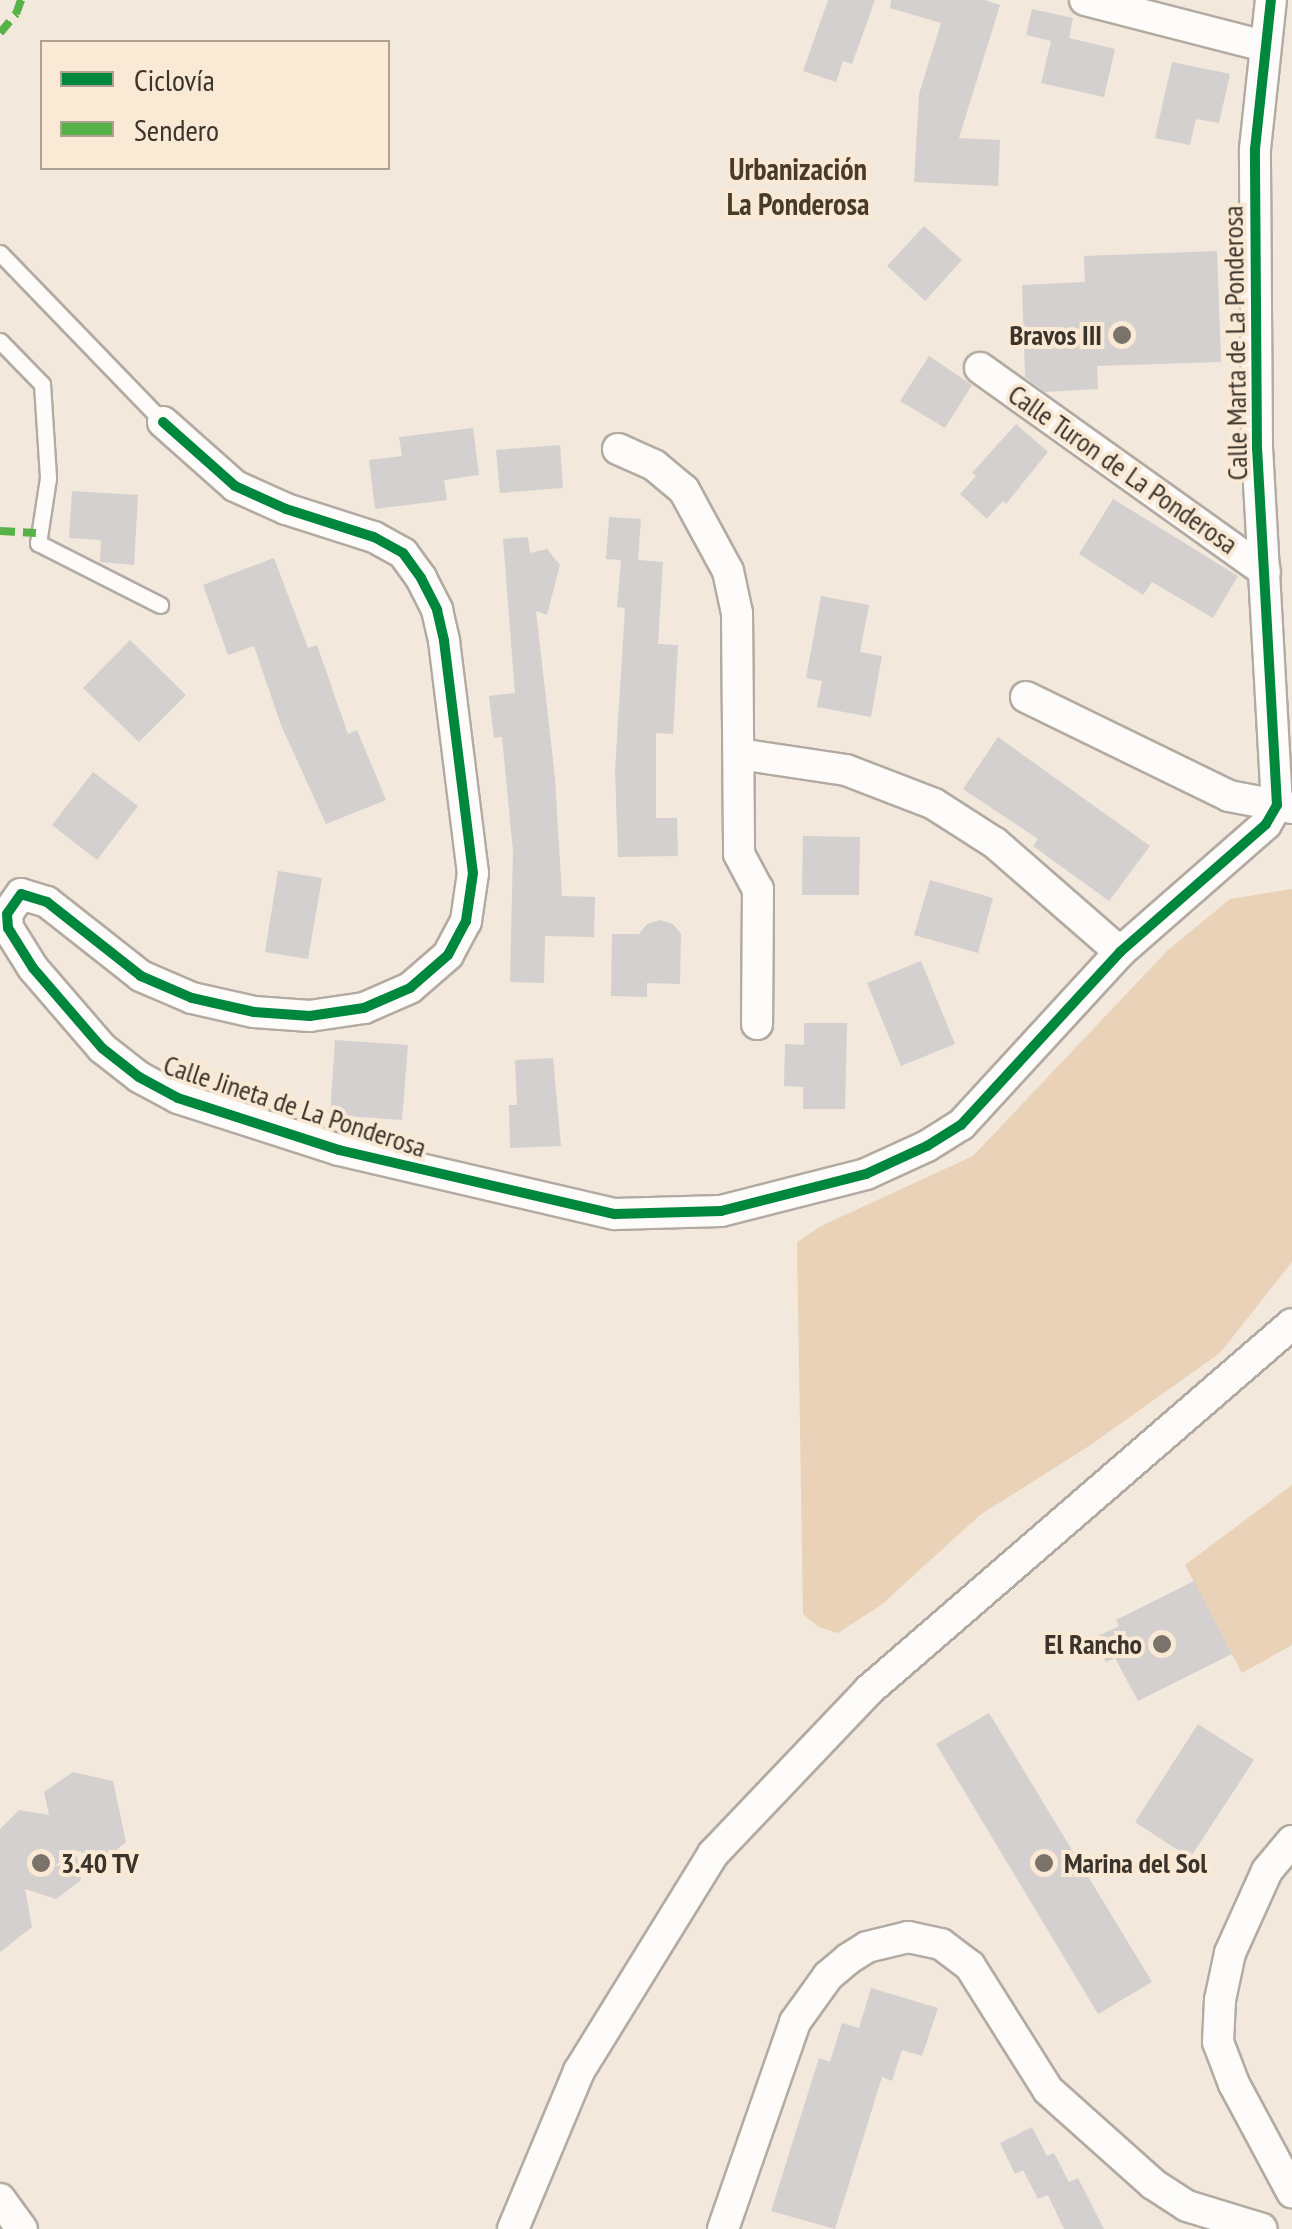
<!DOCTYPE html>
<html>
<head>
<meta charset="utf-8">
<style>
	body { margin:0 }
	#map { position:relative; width:1292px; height:2229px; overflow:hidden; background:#f2e8dc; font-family:"PT Sans Narrow",sans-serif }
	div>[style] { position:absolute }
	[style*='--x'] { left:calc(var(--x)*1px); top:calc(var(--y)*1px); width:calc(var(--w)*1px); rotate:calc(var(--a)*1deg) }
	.green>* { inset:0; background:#e9d2b7 }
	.building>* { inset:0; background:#d3d0cf }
	.roads { filter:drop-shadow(2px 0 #b3aba2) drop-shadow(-2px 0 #b3aba2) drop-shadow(0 2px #b3aba2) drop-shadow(0 -2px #b3aba2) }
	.lane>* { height:15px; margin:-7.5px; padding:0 7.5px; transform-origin:7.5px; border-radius:7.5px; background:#fdfcfa }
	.street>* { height:30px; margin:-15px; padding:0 15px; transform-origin:15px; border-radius:15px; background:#fdfcfa }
	.quiet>* { height:8px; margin-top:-4px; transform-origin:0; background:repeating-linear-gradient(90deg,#56b246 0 15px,transparent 0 23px) }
	.cycleway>* { height:10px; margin:-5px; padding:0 5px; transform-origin:5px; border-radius:5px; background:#00873e }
	.dots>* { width:28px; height:28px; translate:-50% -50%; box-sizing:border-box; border:5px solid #fae9d4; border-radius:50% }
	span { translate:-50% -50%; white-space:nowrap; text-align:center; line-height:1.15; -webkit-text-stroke:8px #fae9d4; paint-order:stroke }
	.poi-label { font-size:28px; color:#3a342c; font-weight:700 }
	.right { translate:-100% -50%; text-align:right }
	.left { translate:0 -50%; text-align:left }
	.street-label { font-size:28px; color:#3a342c }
	.neighbourhood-label { font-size:30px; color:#483b2a; font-weight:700 }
	.legend { position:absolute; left:40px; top:40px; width:350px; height:130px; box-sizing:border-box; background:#fae9d4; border:2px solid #ada191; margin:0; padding:12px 18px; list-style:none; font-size:30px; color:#3a342c }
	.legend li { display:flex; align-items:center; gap:20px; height:50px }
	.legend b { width:50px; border:2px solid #ada191 }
</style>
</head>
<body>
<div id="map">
	<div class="green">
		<i style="clip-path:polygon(1292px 889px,1292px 1262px,1220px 1353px,1089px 1446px,980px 1515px,881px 1605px,838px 1633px,818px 1627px,803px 1614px,797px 1242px,821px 1226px,973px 1156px,1167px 951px,1230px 899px)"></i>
		<i style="clip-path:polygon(1292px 1485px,1292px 1645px,1242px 1673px,1185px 1565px)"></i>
	</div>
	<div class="building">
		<i style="clip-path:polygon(828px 0,875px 0,852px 64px,843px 61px,836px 82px,803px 71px)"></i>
		<i style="clip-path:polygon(891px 0,984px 0,1000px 5px,959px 138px,1000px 140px,998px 186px,914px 182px,919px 94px,941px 23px,890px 8px)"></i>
		<i style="clip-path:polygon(1032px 9px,1073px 18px,1069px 38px,1115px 49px,1104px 97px,1041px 83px,1051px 41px,1026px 35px)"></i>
		<i style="clip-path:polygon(1172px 62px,1230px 74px,1219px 123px,1196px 119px,1190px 145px,1155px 138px)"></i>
		<i style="clip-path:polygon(924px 226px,962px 260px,925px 301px,887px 266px)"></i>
		<i style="clip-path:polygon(1217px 251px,1221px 362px,1097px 366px,1098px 389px,1045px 392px,1025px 377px,1022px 285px,1085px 282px,1084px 256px)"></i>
		<i style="clip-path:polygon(929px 356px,972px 385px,945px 428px,900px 401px)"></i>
		<i style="clip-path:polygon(1016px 424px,1048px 452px,1006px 504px,1003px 501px,987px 519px,960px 494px,976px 476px,972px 473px)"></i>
		<i style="clip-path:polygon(473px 428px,479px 475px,444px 480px,447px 500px,375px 509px,369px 460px,402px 456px,399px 437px)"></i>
		<i style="clip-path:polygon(560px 445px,563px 488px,500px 493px,496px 450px)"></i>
		<i style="clip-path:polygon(72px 491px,138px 495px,134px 565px,100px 562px,101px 540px,69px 538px)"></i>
		<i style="clip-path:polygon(1113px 499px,1238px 576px,1213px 618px,1152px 582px,1143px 595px,1079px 554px)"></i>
		<i style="clip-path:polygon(609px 517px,641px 519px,638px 560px,663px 562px,658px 644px,678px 645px,673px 734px,656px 733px,656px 818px,677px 818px,678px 856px,618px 857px,615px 771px,625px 608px,617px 607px,621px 560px,606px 559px)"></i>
		<i style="clip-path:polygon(528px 537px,530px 553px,547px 549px,560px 565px,547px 615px,536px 611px,555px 778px,562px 896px,595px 897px,594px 937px,545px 936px,544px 983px,510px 982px,513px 851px,502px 737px,494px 738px,489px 696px,515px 693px,503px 539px)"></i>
		<i style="clip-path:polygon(274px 558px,308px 648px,317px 645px,348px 734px,357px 730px,386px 800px,326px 824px,281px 725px,254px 646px,228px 655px,203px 585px)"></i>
		<i style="clip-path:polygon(821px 596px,869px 605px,860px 652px,882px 656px,871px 717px,817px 707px,822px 681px,806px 678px)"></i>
		<i style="clip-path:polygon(130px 640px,186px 695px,139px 742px,83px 688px)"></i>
		<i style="clip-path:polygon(998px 737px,1150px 846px,1109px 901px,1033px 846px,1038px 839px,963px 789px)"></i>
		<i style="clip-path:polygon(93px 772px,138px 806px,97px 860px,52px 825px)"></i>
		<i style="clip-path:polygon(803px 836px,860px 837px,859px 895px,802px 895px)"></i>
		<i style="clip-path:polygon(278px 871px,322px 878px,308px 959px,265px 952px)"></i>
		<i style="clip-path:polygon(930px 880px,993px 898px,978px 953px,914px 935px)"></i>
		<i style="clip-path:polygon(660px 920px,673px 924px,681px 934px,680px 984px,647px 983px,647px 997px,611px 996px,612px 934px,639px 934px,647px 924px)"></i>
		<i style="clip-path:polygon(921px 961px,955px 1044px,901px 1066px,867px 983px)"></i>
		<i style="clip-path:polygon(804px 1023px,847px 1023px,845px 1109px,803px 1109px,803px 1087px,784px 1086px,785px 1044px,804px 1045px)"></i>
		<i style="clip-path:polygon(335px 1040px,408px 1045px,402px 1120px,330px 1115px)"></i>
		<i style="clip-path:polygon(553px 1058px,561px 1146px,510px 1148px,509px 1105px,517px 1105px,515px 1060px)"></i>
		<i style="clip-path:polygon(1194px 1581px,1232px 1654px,1138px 1701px,1115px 1658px,1106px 1662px,1094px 1638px,1119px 1626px,1116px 1620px)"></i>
		<i style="clip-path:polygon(989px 1713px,1152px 1982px,1098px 2014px,936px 1744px)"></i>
		<i style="clip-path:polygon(1198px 1724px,1254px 1760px,1190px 1858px,1135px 1822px)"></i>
		<i style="clip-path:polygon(73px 1772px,113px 1781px,126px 1842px,105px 1859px,76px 1851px,81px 1880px,56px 1899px,25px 1889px,32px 1927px,0 1952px,0 1829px,19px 1810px,49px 1815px,44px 1792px)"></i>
		<i style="clip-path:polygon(871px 1988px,938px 2008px,922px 2056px,902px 2050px,892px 2081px,882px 2077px,835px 2229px,771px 2211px,819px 2058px,830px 2062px,842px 2023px,859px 2028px)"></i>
		<i style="clip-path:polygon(1032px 2127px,1047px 2156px,1054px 2153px,1069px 2182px,1078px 2178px,1104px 2229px,1064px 2229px,1048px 2195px,1038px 2199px,1023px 2170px,1015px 2174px,1000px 2143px)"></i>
	</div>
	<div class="roads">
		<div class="lane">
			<i style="--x:0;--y:253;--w:235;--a:46"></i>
			<i style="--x:0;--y:341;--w:60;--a:45.7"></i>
			<i style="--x:42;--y:384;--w:94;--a:86.3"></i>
			<i style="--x:48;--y:478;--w:66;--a:98.7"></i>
			<i style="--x:38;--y:543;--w:137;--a:26.9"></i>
		</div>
		<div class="street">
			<i style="--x:1085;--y:0;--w:185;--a:14.4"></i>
			<i style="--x:980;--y:368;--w:350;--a:35.5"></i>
			<i style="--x:163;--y:422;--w:96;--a:41.6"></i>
			<i style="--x:235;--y:486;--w:56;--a:24.3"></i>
			<i style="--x:286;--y:509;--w:92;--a:17.7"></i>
			<i style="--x:374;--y:537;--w:33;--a:29"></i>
			<i style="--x:403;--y:553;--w:31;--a:54"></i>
			<i style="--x:421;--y:578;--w:36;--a:63"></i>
			<i style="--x:437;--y:610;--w:32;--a:77"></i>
			<i style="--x:444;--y:641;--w:234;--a:82.9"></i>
			<i style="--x:473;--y:873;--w:49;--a:98.3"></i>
			<i style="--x:466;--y:921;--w:38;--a:118"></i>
			<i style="--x:448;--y:955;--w:50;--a:139"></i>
			<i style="--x:410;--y:988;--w:50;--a:156.5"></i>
			<i style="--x:364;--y:1008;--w:55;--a:171.6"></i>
			<i style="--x:310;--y:1016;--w:56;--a:-175.9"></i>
			<i style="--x:254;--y:1012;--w:64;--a:-167.3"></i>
			<i style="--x:192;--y:998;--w:56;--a:-156.7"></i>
			<i style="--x:141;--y:976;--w:120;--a:-141.8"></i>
			<i style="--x:47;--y:902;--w:27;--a:-163"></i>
			<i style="--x:21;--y:894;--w:24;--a:125"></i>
			<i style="--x:7;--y:914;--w:14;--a:86"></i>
			<i style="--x:8;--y:928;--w:47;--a:58"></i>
			<i style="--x:33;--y:968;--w:106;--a:49.2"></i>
			<i style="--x:102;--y:1048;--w:47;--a:38.1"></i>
			<i style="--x:139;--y:1077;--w:44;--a:28.3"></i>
			<i style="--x:178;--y:1098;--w:169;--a:17.9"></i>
			<i style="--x:339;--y:1150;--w:283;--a:13.1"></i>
			<i style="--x:615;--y:1214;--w:106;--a:-1.6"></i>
			<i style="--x:721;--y:1211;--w:150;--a:-14.3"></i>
			<i style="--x:866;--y:1174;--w:67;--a:-24.7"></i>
			<i style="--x:927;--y:1146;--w:40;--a:-32"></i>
			<i style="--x:961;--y:1125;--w:235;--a:-47.4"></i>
			<i style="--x:1120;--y:952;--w:194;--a:-41.2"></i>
			<i style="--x:1266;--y:824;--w:22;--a:-60"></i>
			<i style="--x:1277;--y:805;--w:356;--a:-93.2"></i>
			<i style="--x:1257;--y:450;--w:301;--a:-90.4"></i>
			<i style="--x:1255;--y:149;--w:150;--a:-83.9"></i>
			<i style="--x:618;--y:449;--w:39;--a:24"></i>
			<i style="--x:654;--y:465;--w:39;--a:40"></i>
			<i style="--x:684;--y:490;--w:92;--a:61.5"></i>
			<i style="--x:728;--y:571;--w:43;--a:77.9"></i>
			<i style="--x:737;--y:613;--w:241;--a:89.5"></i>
			<i style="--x:739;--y:854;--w:40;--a:62"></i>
			<i style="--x:758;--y:889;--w:135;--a:90.4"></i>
			<i style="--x:1026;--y:697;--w:226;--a:26"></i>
			<i style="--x:1229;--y:796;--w:64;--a:10.8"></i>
			<i style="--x:739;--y:754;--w:108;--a:8.5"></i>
			<i style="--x:846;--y:770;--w:94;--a:21.1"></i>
			<i style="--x:934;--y:804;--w:72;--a:32.6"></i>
			<i style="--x:995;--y:843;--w:166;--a:41.1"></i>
			<i style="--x:1292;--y:1841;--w:39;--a:130"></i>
			<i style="--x:1267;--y:1871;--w:90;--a:114.3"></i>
			<i style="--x:1230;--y:1953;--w:48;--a:102"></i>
			<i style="--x:1220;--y:2000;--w:42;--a:92.7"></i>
			<i style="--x:1218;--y:2042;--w:45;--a:69.1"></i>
			<i style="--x:1234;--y:2084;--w:123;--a:61.8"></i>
			<i style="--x:0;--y:2199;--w:37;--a:54"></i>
			<i style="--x:513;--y:2229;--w:171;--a:-67.3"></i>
			<i style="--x:579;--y:2071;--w:255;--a:-58.3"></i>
			<i style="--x:713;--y:1854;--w:226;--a:-46.4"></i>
			<i style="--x:869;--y:1690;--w:559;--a:-40.87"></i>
			<i style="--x:723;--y:2229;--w:219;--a:-70.8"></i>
			<i style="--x:795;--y:2022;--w:57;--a:-54.3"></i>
			<i style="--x:828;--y:1976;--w:26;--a:-40"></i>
			<i style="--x:848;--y:1959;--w:22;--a:-32"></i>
			<i style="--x:867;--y:1947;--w:42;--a:-13.7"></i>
			<i style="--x:908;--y:1937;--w:34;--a:12"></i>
			<i style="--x:941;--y:1944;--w:36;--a:37"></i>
			<i style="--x:970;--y:1966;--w:146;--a:57.8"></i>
			<i style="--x:1048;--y:2090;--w:141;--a:41.8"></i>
			<i style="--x:1153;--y:2184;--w:40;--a:32.9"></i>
			<i style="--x:1187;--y:2206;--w:78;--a:17"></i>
		</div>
	</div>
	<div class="quiet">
		<i style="--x:0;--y:33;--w:25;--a:-50"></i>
		<i style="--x:16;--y:14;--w:15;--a:-70"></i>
		<i style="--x:0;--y:531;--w:36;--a:3"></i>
	</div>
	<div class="cycleway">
		<i style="--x:163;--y:422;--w:96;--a:41.6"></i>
		<i style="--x:235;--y:486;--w:56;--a:24.3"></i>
		<i style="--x:286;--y:509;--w:92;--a:17.7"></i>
		<i style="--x:374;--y:537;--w:33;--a:29"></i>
		<i style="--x:403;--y:553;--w:31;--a:54"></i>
		<i style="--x:421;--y:578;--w:36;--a:63"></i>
		<i style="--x:437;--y:610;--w:32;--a:77"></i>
		<i style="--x:444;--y:641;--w:234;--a:82.9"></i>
		<i style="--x:473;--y:873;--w:49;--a:98.3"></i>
		<i style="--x:466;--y:921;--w:38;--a:118"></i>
		<i style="--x:448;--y:955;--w:50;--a:139"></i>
		<i style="--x:410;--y:988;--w:50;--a:156.5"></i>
		<i style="--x:364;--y:1008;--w:55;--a:171.6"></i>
		<i style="--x:310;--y:1016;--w:56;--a:-175.9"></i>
		<i style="--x:254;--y:1012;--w:64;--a:-167.3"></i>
		<i style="--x:192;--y:998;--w:56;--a:-156.7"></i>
		<i style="--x:141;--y:976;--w:120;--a:-141.8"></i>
		<i style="--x:47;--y:902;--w:27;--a:-163"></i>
		<i style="--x:21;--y:894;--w:24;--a:125"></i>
		<i style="--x:7;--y:914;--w:14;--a:86"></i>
		<i style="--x:8;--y:928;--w:47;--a:58"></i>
		<i style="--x:33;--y:968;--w:106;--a:49.2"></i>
		<i style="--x:102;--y:1048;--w:47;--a:38.1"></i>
		<i style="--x:139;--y:1077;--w:44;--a:28.3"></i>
		<i style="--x:178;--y:1098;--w:169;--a:17.9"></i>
		<i style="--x:339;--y:1150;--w:283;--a:13.1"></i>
		<i style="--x:615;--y:1214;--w:106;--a:-1.6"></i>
		<i style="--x:721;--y:1211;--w:150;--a:-14.3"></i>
		<i style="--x:866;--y:1174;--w:67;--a:-24.7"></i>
		<i style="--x:927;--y:1146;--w:40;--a:-32"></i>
		<i style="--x:961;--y:1125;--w:235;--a:-47.4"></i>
		<i style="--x:1120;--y:952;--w:194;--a:-41.2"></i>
		<i style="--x:1266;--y:824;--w:22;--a:-60"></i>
		<i style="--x:1277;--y:805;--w:356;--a:-93.2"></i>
		<i style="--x:1257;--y:450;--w:301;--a:-90.4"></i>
		<i style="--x:1255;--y:149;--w:150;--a:-83.9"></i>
	</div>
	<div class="dots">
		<i style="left:1122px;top:335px;background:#7a736a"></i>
		<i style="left:1162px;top:1644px;background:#7a736a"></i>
		<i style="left:41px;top:1863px;background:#7a736a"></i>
		<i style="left:1044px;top:1863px;background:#7a736a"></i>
	</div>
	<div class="poi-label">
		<span class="right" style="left:1102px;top:335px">Bravos III</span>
		<span class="right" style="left:1142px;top:1644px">El Rancho</span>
		<span class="left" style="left:61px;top:1863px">3.40 TV</span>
		<span class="left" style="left:1064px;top:1863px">Marina del Sol</span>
	</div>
	<div class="street-label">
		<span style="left:1235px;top:343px;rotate:-91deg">Calle Marta de La Ponderosa</span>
		<span style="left:1123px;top:469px;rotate:35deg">Calle Turon de La Ponderosa</span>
		<span style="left:295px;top:1106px;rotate:18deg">Calle Jineta de La Ponderosa</span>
	</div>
	<div class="neighbourhood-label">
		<span style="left:798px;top:186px">Urbanización<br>La Ponderosa</span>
	</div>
	<ul class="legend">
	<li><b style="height:12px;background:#00873e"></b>Ciclovía</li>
	<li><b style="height:12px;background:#56b246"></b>Sendero</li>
	</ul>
</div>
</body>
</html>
